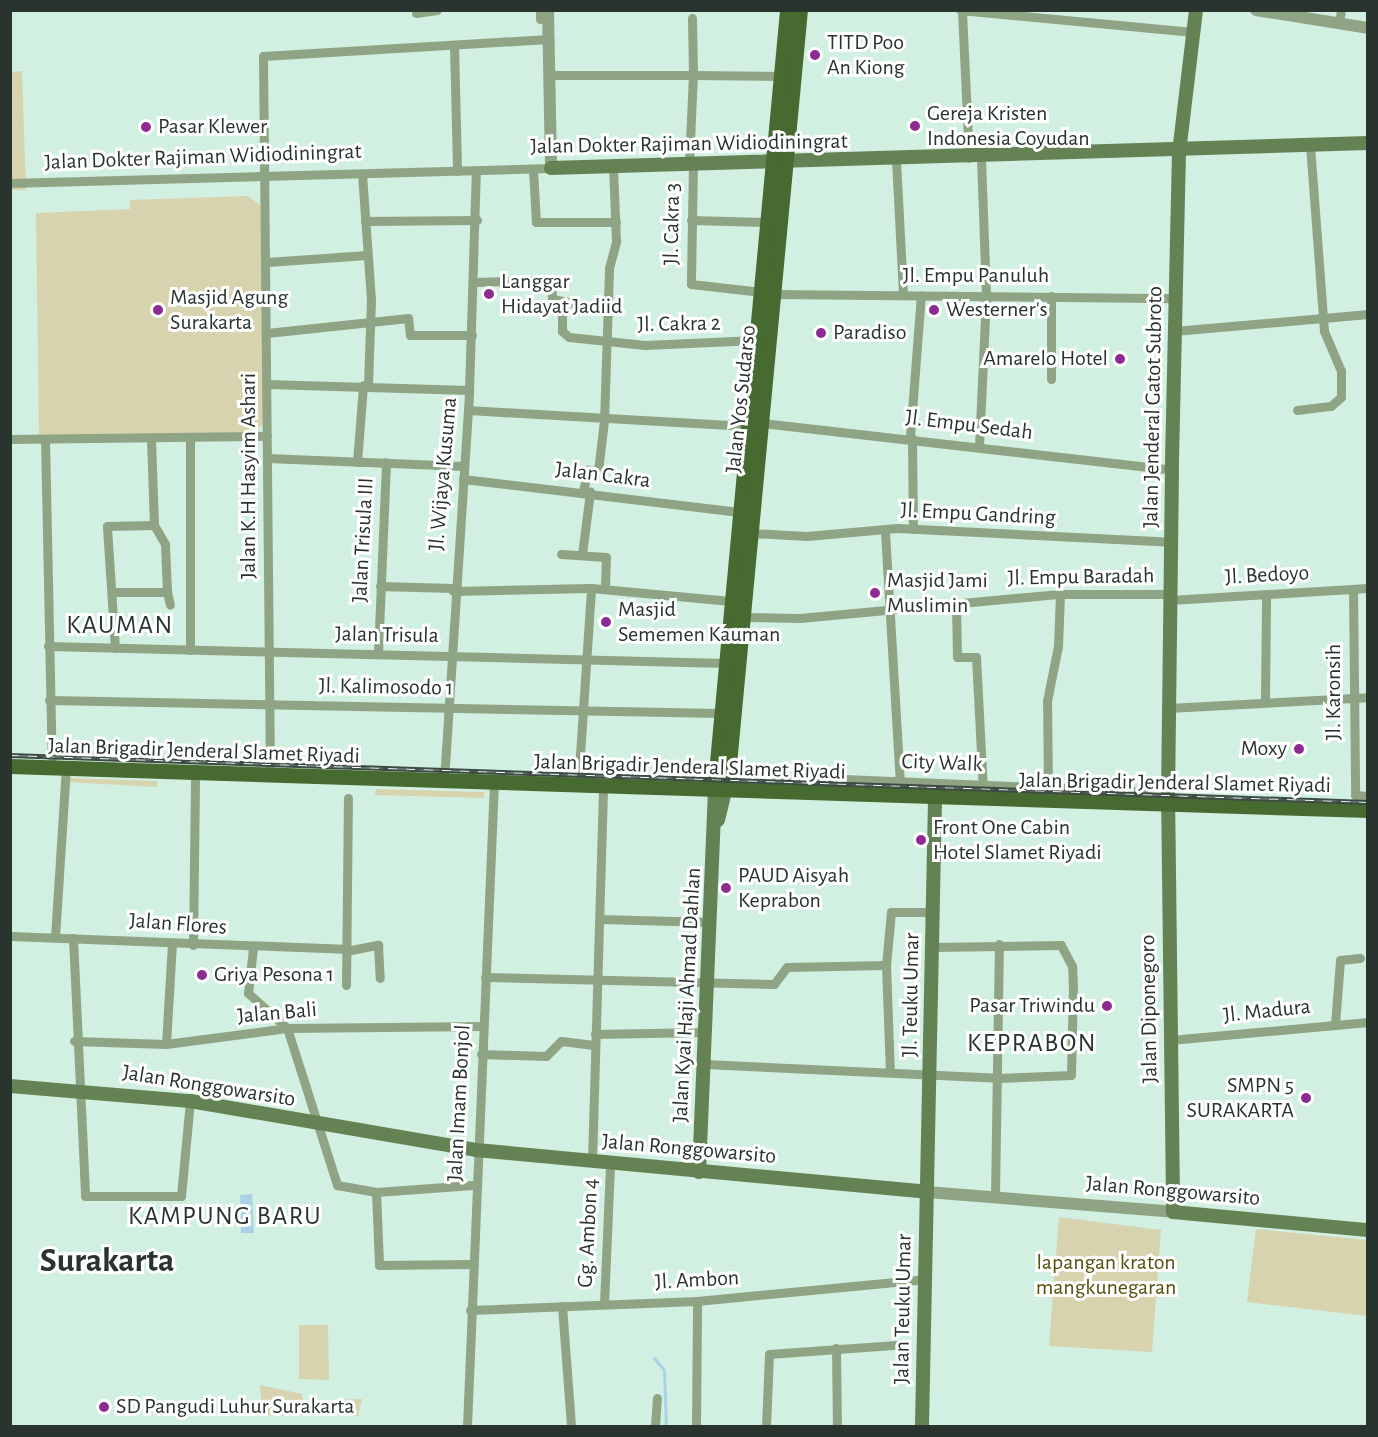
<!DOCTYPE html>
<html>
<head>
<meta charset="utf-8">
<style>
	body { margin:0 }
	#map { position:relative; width:1378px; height:1437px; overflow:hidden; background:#d1f0e1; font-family:"Alegreya Sans",sans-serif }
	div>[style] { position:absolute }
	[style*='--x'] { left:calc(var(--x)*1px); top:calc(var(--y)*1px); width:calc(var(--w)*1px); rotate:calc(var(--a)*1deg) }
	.green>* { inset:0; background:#d7d3af }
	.water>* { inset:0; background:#a9d2e7 }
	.stream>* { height:3px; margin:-1.5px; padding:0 1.5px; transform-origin:1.5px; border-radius:1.5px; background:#a9d2e7 }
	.minor>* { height:9px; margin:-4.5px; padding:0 4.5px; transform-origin:4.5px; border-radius:4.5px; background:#8fa484 }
	.tertiary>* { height:12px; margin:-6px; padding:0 6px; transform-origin:6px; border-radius:6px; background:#8fa484 }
	.secondary>* { height:14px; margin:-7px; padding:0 7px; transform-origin:7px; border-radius:7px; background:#658254 }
	.primary>* { height:15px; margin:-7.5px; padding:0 7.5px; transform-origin:7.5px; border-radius:7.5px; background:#476a30 }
	.rail>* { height:5px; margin-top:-2.5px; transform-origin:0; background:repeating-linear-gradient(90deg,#fff 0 9px,#3d4b44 0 18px); box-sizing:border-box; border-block:2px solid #3d4b44 }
	.dots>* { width:16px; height:16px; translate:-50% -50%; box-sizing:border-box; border:3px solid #fff; border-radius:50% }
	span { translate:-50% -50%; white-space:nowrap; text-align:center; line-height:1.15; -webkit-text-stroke:6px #fff; paint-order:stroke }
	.poi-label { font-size:22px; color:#29342f }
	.left { translate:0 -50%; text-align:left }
	.right { translate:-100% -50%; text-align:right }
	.street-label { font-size:22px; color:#29342f }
	.park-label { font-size:22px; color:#574f0d }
	.quarter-label { font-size:26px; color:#29342f; letter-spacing:1.5px }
	.town-label { font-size:34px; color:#29342f; font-weight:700 }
	.frame { position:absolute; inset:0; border:12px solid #29342f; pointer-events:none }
</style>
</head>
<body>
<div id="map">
	<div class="green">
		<i style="clip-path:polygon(22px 71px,26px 190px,11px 190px,11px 72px)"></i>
		<i style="clip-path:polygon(248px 196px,260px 205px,265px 421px,252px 436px,39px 436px,36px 213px,130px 209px,130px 200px)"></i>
		<i style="clip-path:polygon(58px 748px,261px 763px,57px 753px)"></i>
		<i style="clip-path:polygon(68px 778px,157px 781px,157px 787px,68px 782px)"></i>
		<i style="clip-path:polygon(376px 789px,484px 792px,484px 798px,375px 795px)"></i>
		<i style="clip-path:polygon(1059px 1217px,1161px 1230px,1152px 1352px,1049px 1346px)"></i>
		<i style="clip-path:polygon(1256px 1229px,1367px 1240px,1367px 1316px,1247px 1302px)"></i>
		<i style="clip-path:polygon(299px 1325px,328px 1325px,329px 1380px,299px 1379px)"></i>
		<i style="clip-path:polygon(260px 1385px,302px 1394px,305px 1416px,262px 1415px)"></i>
		<i style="clip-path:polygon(362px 1399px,358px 1416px,335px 1415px,336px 1400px)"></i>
	</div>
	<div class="water">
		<i style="clip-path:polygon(252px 1194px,254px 1233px,241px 1233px,240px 1195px)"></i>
	</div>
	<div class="stream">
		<i style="--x:654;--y:1358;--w:16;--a:50"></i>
		<i style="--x:664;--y:1370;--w:56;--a:88"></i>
	</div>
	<div class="minor">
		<i style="--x:540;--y:10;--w:9;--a:90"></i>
		<i style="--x:960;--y:10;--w:234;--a:5.4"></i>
		<i style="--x:962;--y:11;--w:147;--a:87.3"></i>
		<i style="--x:416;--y:13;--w:21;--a:-8"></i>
		<i style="--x:1339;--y:24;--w:14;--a:-82"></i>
		<i style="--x:454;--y:45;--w:126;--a:88.6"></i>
		<i style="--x:550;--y:75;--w:143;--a:0"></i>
		<i style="--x:693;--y:75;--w:57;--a:-91"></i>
		<i style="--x:896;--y:160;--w:135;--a:87"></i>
		<i style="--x:693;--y:164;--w:120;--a:91"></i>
		<i style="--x:691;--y:284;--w:71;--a:6.4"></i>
		<i style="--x:689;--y:165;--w:90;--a:-87.5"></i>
		<i style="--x:693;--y:75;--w:90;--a:0.6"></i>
		<i style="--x:533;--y:169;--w:53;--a:86.8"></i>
		<i style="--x:536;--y:222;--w:80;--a:0"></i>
		<i style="--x:362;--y:174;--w:125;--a:85.9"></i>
		<i style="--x:371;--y:299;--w:86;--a:92"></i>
		<i style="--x:10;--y:183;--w:541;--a:-1.59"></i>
		<i style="--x:691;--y:220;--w:79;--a:1.5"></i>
		<i style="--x:365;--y:221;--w:112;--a:-0.5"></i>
		<i style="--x:267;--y:262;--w:100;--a:-4"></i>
		<i style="--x:474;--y:282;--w:77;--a:-1.5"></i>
		<i style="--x:551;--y:280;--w:19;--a:87"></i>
		<i style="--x:552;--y:299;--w:58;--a:10.9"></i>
		<i style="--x:774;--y:294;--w:403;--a:0.6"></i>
		<i style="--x:1051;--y:296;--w:83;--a:90"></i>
		<i style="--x:562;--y:304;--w:27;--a:90"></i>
		<i style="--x:562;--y:331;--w:9;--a:41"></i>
		<i style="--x:569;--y:337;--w:76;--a:6"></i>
		<i style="--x:645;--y:345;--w:111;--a:-2.6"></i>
		<i style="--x:1174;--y:331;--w:195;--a:-5"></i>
		<i style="--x:267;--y:333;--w:142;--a:-6.1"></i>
		<i style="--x:408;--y:318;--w:17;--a:83"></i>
		<i style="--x:410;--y:335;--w:62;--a:0"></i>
		<i style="--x:267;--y:384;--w:202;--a:1.7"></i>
		<i style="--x:468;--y:410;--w:279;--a:3.3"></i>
		<i style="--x:1297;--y:410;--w:34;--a:-7"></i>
		<i style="--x:1331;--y:406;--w:13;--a:-42"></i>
		<i style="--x:1341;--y:397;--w:26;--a:-90"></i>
		<i style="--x:1341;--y:371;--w:43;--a:-113"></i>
		<i style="--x:1324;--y:331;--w:186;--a:-94.3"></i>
		<i style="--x:762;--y:423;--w:413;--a:6.5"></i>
		<i style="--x:910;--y:437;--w:142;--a:-85.6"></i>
		<i style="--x:912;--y:438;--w:91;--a:89.4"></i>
		<i style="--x:10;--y:439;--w:257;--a:-0.7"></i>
		<i style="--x:45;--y:439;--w:329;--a:88.8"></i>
		<i style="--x:979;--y:446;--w:151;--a:-87.3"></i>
		<i style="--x:986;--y:295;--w:136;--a:-92.1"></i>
		<i style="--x:267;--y:458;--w:197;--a:2.3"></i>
		<i style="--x:357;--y:462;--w:77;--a:-85.5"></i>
		<i style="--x:463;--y:479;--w:278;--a:6.8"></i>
		<i style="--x:583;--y:491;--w:22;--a:-77"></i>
		<i style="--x:588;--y:470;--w:10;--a:6"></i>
		<i style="--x:598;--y:471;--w:50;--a:-83.2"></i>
		<i style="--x:604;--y:421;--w:153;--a:-88.1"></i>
		<i style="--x:609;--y:268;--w:28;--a:-75"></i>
		<i style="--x:616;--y:241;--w:74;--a:-92.3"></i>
		<i style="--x:885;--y:532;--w:255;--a:86.6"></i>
		<i style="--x:750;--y:533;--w:57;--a:3"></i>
		<i style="--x:807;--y:536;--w:90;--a:-5.1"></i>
		<i style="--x:897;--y:528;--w:274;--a:2.9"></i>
		<i style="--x:561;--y:554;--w:45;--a:3.8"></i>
		<i style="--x:606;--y:557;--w:31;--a:92"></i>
		<i style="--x:582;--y:554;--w:63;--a:-82.6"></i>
		<i style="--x:380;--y:586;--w:73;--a:1.6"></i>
		<i style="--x:1353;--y:589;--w:206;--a:89.4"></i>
		<i style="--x:1355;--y:795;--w:13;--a:4"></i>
		<i style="--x:453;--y:591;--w:138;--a:-1.2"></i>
		<i style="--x:591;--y:588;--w:140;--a:5.3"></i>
		<i style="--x:112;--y:592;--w:55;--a:0"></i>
		<i style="--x:167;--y:592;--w:48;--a:-92.4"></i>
		<i style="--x:165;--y:544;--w:22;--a:-120"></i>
		<i style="--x:154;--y:525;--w:87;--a:-92"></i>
		<i style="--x:167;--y:592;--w:13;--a:77"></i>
		<i style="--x:1170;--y:600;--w:198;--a:-3.5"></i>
		<i style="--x:956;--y:604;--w:53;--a:88.9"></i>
		<i style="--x:957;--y:657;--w:19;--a:0"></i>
		<i style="--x:976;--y:657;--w:132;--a:87"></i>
		<i style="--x:743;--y:617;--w:57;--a:1"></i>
		<i style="--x:800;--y:618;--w:261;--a:-5.3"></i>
		<i style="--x:1060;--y:594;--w:110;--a:0"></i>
		<i style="--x:48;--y:646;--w:677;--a:1.44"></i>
		<i style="--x:115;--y:648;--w:122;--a:-93.8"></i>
		<i style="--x:107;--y:526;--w:47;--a:-1.2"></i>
		<i style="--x:190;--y:650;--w:212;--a:-90"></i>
		<i style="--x:378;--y:654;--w:192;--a:-87.6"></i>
		<i style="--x:1265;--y:699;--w:104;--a:-89.4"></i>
		<i style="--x:49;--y:700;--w:672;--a:1.11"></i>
		<i style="--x:1168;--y:708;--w:200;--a:-3.1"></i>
		<i style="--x:728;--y:774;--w:409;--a:2.4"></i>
		<i style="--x:1137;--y:791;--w:18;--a:-16"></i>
		<i style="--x:270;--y:775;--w:719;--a:-90.56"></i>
		<i style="--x:263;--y:56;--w:287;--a:-3.4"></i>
		<i style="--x:444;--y:781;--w:392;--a:-86.3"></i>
		<i style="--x:469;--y:390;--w:219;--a:-88.2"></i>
		<i style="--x:578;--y:785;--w:197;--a:-86.2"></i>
		<i style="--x:1048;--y:791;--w:90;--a:-90.6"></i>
		<i style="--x:1047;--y:701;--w:56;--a:-78.7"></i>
		<i style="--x:1058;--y:646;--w:52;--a:-87.8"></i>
		<i style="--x:600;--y:919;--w:110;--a:1.6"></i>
		<i style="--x:10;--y:936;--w:334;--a:2.2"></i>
		<i style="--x:55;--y:937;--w:169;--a:-86.3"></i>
		<i style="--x:73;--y:938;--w:258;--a:87.3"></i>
		<i style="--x:85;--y:1196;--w:96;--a:0"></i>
		<i style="--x:181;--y:1196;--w:95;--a:-84.6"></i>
		<i style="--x:193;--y:945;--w:172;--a:-89.3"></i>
		<i style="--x:253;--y:948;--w:45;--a:96.3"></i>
		<i style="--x:248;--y:993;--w:52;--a:41.9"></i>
		<i style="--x:287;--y:1028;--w:165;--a:72.3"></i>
		<i style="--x:337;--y:1185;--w:40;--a:10"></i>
		<i style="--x:376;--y:1192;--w:97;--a:-4.1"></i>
		<i style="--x:346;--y:951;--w:33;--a:-11"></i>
		<i style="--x:378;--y:945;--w:33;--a:87"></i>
		<i style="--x:886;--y:965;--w:53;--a:-84.6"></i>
		<i style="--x:891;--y:912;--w:42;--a:0"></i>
		<i style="--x:485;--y:977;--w:289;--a:1.4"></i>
		<i style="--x:774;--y:984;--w:21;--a:-53"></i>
		<i style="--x:787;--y:967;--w:99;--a:-1.2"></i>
		<i style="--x:886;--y:965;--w:107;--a:87.9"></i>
		<i style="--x:346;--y:985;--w:187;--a:-89.4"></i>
		<i style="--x:1335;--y:1024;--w:64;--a:-85.5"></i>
		<i style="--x:1340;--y:960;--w:20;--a:-6"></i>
		<i style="--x:595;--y:1034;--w:111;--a:-1"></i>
		<i style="--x:1170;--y:1040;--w:199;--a:-5.2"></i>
		<i style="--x:74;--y:1041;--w:92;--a:1.9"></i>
		<i style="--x:166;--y:1044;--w:122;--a:-7.5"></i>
		<i style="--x:287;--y:1028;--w:196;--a:-0.6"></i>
		<i style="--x:166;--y:1044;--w:101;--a:-86.6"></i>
		<i style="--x:481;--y:1054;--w:65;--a:1.8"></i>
		<i style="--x:546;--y:1056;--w:21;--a:-45"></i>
		<i style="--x:561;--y:1041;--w:33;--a:7"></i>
		<i style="--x:704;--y:1064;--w:294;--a:2.7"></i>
		<i style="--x:998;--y:1078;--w:73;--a:-2.4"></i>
		<i style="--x:1071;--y:1075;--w:86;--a:-88.7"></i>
		<i style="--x:1073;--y:989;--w:23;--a:-92"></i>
		<i style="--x:1072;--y:966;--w:24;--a:-118"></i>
		<i style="--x:1061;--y:945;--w:128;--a:179.1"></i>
		<i style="--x:592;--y:1161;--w:375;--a:-88.3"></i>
		<i style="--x:376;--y:1192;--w:73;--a:87.6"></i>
		<i style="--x:379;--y:1265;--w:92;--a:-0.6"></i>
		<i style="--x:995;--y:1196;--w:252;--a:-89.1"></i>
		<i style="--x:604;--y:1304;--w:140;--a:-87.5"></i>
		<i style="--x:562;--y:1306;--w:120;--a:85.7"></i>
		<i style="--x:470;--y:1310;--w:227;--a:-2.3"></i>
		<i style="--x:697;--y:1301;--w:228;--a:-5.5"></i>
		<i style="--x:836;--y:1348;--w:78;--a:89.3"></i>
		<i style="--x:467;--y:1426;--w:645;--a:-87.6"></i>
		<i style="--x:655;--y:1426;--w:28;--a:-86"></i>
		<i style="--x:696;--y:1426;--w:125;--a:-89.5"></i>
		<i style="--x:766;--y:1426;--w:72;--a:-87.6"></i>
		<i style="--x:769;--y:1354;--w:138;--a:-4.1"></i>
	</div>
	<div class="tertiary">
		<i style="--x:548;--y:10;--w:158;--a:88.9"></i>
		<i style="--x:1256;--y:10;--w:113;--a:9.1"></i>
		<i style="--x:927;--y:1192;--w:247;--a:4.6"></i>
	</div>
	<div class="secondary">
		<i style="--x:1196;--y:10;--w:143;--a:96.8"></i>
		<i style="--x:1179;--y:152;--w:318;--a:91.3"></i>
		<i style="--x:1172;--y:470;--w:321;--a:90.7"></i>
		<i style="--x:1168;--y:791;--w:421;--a:89.3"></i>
		<i style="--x:1173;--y:1212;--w:196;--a:5.3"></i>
		<i style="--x:551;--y:168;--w:817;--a:-1.75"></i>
		<i style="--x:718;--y:820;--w:42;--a:-76.3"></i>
		<i style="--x:10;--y:1086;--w:181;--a:4.8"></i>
		<i style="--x:190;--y:1101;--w:290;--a:9.7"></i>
		<i style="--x:476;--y:1150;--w:453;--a:5.3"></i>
		<i style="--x:699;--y:1172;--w:399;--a:-87.6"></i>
		<i style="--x:922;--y:1426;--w:626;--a:-88.81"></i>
	</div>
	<div class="primary">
		<i style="--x:10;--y:766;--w:1359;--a:1.86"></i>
		<i style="--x:716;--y:773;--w:766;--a:-84.68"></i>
		<i style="--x:728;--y:774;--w:767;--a:-84.62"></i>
	</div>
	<div class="rail">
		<i style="--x:10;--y:755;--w:1359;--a:1.98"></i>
	</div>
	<div class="dots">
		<i style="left:815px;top:55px;background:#8e2b92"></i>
		<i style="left:915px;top:126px;background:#8e2b92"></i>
		<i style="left:146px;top:127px;background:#8e2b92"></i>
		<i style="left:489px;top:294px;background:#8e2b92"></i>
		<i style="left:158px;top:310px;background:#8e2b92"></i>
		<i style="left:934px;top:310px;background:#8e2b92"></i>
		<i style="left:821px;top:333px;background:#8e2b92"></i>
		<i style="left:1120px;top:359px;background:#8e2b92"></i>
		<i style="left:875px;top:593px;background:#8e2b92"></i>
		<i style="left:606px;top:622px;background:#8e2b92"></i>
		<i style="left:1299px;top:749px;background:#8e2b92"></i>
		<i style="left:921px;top:840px;background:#8e2b92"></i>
		<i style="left:726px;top:888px;background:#8e2b92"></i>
		<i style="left:202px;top:975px;background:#8e2b92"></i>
		<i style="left:1107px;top:1006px;background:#8e2b92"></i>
		<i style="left:1306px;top:1098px;background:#8e2b92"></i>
		<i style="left:104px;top:1407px;background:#8e2b92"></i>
	</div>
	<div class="poi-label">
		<span class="left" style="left:827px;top:55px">TITD Poo<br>An Kiong</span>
		<span class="left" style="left:927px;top:126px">Gereja Kristen<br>Indonesia Coyudan</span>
		<span class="left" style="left:158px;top:127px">Pasar Klewer</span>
		<span class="left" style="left:501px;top:294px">Langgar<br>Hidayat Jadiid</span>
		<span class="left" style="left:170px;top:310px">Masjid Agung<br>Surakarta</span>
		<span class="left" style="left:946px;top:310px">Westerner's</span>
		<span class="left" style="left:833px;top:333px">Paradiso</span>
		<span class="right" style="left:1108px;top:359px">Amarelo Hotel</span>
		<span class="left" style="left:887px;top:593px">Masjid Jami<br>Muslimin</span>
		<span class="left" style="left:618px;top:622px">Masjid<br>Sememen Kauman</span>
		<span class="right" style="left:1287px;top:749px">Moxy</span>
		<span class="left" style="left:933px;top:840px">Front One Cabin<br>Hotel Slamet Riyadi</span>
		<span class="left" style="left:738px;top:888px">PAUD Aisyah<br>Keprabon</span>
		<span class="left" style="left:214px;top:975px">Griya Pesona 1</span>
		<span class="right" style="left:1095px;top:1006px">Pasar Triwindu</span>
		<span class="right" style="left:1294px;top:1098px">SMPN 5<br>SURAKARTA</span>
		<span class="left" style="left:116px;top:1407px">SD Pangudi Luhur Surakarta</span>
	</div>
	<div class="street-label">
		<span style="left:689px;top:144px;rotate:-1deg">Jalan Dokter Rajiman Widiodiningrat</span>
		<span style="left:203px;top:157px;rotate:-2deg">Jalan Dokter Rajiman Widiodiningrat</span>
		<span style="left:672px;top:224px;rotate:-89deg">Jl. Cakra 3</span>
		<span style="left:976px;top:276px">Jl. Empu Panuluh</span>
		<span style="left:679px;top:324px;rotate:-1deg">Jl. Cakra 2</span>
		<span style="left:741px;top:399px;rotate:-84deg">Jalan Yos Sudarso</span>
		<span style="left:1153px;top:407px;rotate:-89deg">Jalan Jenderal Gatot Subroto</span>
		<span style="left:969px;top:425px;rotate:7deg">Jl. Empu Sedah</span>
		<span style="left:443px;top:474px;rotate:-85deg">Jl. Wijaya Kusuma</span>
		<span style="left:603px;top:475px;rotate:7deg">Jalan Cakra</span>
		<span style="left:249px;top:476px;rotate:-90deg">Jalan K.H Hasyim Ashari</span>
		<span style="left:978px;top:514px;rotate:3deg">Jl. Empu Gandring</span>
		<span style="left:363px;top:540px;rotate:-87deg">Jalan Trisula III</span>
		<span style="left:1267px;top:575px;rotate:-3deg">Jl. Bedoyo</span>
		<span style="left:1081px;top:577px;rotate:-1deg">Jl. Empu Baradah</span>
		<span style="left:387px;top:635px;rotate:1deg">Jalan Trisula</span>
		<span style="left:386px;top:687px;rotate:1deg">Jl. Kalimosodo 1</span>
		<span style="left:1334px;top:692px;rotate:-90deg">Jl. Karonsih</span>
		<span style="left:204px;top:751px;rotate:2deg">Jalan Brigadir Jenderal Slamet Riyadi</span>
		<span style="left:942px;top:763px;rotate:2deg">City Walk</span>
		<span style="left:690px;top:767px;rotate:2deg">Jalan Brigadir Jenderal Slamet Riyadi</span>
		<span style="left:1175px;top:783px;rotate:1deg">Jalan Brigadir Jenderal Slamet Riyadi</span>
		<span style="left:178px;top:924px;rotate:4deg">Jalan Flores</span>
		<span style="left:687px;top:995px;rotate:-87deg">Jalan Kyai Haji Ahmad Dahlan</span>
		<span style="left:911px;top:995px;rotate:-89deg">Jl. Teuku Umar</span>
		<span style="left:1149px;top:1009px;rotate:-91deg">Jalan Diponegoro</span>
		<span style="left:1267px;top:1011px;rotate:-6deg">Jl. Madura</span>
		<span style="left:277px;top:1013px;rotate:-5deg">Jalan Bali</span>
		<span style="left:209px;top:1086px;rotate:9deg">Jalan Ronggowarsito</span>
		<span style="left:459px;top:1103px;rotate:-87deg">Jalan Imam Bonjol</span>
		<span style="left:689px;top:1149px;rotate:5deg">Jalan Ronggowarsito</span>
		<span style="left:1173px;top:1191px;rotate:5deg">Jalan Ronggowarsito</span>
		<span style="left:588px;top:1233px;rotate:-87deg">Gg. Ambon 4</span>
		<span style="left:697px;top:1280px;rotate:-3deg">Jl. Ambon</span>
		<span style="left:903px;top:1309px;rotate:-89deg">Jalan Teuku Umar</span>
	</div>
	<div class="park-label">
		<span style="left:1106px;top:1275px">lapangan kraton<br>mangkunegaran</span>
	</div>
	<div class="quarter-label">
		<span style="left:120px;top:626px">KAUMAN</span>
		<span style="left:1032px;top:1044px">KEPRABON</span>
		<span style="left:225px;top:1217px">KAMPUNG BARU</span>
	</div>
	<div class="town-label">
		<span style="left:107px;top:1262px">Surakarta</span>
	</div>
	<div class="frame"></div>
</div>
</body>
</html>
